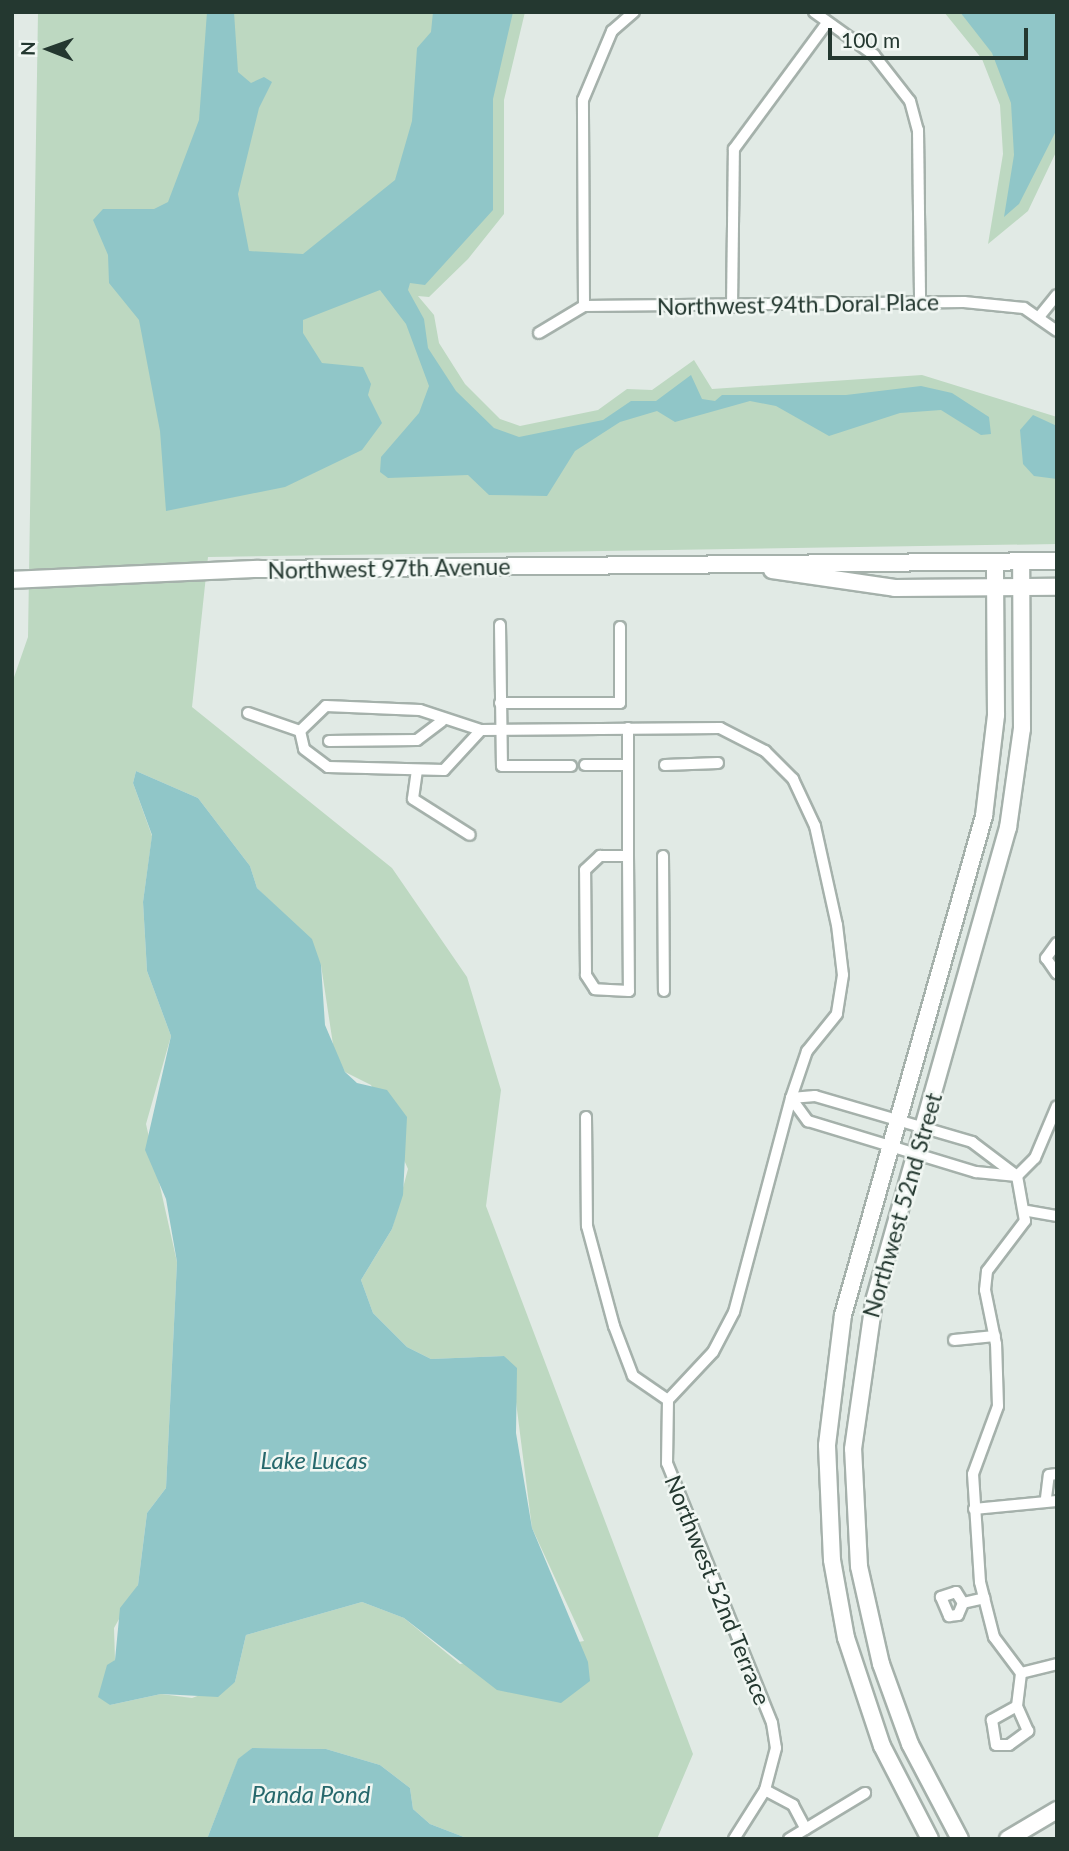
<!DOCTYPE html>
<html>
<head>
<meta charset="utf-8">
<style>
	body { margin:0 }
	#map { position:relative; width:1069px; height:1851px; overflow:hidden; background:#e1eae5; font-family:Lato,sans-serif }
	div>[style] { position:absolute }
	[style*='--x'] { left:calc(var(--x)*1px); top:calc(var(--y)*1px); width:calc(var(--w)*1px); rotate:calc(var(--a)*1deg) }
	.green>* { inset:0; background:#bdd8c1 }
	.water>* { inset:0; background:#90c6c8 }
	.roads { filter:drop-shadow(2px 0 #a5b1ab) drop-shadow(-2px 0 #a5b1ab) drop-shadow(0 2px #a5b1ab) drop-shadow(0 -2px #a5b1ab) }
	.street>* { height:10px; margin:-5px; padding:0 5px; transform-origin:5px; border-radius:5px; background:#fff }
	.secondary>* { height:16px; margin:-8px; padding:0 8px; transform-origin:8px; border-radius:8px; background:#fff }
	span { translate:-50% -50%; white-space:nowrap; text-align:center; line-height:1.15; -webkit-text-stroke:5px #f1f7f3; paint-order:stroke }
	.street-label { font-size:23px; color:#243830 }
	.water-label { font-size:24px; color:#26686c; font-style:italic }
	.frame { position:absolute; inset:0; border:14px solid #243830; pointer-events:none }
	.north { position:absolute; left:14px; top:14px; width:70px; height:70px; -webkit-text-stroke:5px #f1f7f3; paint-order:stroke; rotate:271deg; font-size:19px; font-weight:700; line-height:28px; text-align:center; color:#243830 }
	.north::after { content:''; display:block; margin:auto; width:24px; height:32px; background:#243830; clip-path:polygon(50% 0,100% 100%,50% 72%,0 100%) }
	.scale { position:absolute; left:828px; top:28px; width:200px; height:32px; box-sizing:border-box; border:4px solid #243830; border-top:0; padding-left:9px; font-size:21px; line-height:24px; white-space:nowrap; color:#243830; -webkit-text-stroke:5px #f1f7f3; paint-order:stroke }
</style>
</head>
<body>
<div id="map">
	<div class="green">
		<i style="clip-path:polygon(evenodd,38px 12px,525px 12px,504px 100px,504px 214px,468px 259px,429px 297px,418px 296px,434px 315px,439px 343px,465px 384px,500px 419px,520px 426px,598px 410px,627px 389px,652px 390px,694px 360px,712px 389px,922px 375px,1057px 417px,1057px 544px,208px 557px,192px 707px,392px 868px,467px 977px,501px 1090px,486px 1206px,693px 1754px,657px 1839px,469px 1839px,430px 1824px,413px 1809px,410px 1788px,380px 1765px,326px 1749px,252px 1748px,238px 1760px,207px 1839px,12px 1839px,12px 683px,28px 637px,38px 12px,136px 771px,198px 798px,250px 866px,257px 888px,289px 919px,321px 965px,334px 1051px,345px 1072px,371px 1085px,408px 1169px,392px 1229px,361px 1280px,373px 1313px,407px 1347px,431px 1359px,504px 1356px,515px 1394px,532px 1528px,584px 1641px,460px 1664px,404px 1618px,362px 1602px,246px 1635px,235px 1682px,192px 1698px,161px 1694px,110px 1705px,104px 1678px,115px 1660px,114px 1628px,138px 1585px,147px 1513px,166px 1488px,177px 1262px,146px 1124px,171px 1036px,147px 971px,143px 902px,152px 836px,133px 783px,136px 771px)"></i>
		<i style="clip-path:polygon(944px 12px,1057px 12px,1057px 150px,1028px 211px,988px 244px,1003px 154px,1000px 105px,982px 59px)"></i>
	</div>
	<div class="water">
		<i style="clip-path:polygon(207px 12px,234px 12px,238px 72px,251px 83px,264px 77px,272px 82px,259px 108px,238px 194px,249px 251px,303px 254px,395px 180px,412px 121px,417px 48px,431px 32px,433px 12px,513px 12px,493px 99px,493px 210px,425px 285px,410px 283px,408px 290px,424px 319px,428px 348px,456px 391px,494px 428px,519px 437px,603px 420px,631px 401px,656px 401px,691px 375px,702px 399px,715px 401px,722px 395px,846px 395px,921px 386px,952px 393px,989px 417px,991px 434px,981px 435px,941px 410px,900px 413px,829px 436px,776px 406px,750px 401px,675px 422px,657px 411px,620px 422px,575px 451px,547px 496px,489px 495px,468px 475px,388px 478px,380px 472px,381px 457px,419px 413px,429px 386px,406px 324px,380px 290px,303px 320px,303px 333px,322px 363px,363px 367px,371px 384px,368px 395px,382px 423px,362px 450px,285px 487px,166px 511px,160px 431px,139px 320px,109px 283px,108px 255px,93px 220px,103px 209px,154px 209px,168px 202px,199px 120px)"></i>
		<i style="clip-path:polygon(960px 12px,1057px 12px,1057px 129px,1019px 204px,1004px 217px,1014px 155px,1011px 103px,992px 53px)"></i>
		<i style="clip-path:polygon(1033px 415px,1057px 426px,1057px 479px,1034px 476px,1023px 464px,1020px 430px)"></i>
		<i style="clip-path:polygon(136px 771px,198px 798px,250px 866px,257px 888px,312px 939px,321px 965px,325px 1025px,345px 1072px,357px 1083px,387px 1090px,407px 1117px,403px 1195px,392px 1229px,361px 1280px,373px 1313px,407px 1347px,431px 1359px,504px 1356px,517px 1368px,516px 1433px,532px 1528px,588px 1662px,590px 1681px,561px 1703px,497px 1690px,404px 1618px,362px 1602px,246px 1635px,235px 1682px,218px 1697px,161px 1694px,110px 1705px,98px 1697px,107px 1665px,115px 1660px,120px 1608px,138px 1585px,147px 1513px,166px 1488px,177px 1262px,166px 1199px,145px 1150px,171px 1036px,147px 971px,143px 902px,152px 835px,133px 783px)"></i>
		<i style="clip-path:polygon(252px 1748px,326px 1749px,380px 1765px,410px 1788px,413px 1809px,430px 1824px,469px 1839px,207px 1839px,238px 1759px)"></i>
	</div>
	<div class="roads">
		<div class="street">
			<i style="--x:814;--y:12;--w:74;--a:35.6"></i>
			<i style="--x:874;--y:55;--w:58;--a:52"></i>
			<i style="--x:910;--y:101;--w:30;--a:75"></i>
			<i style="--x:918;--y:130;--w:174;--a:89.3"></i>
			<i style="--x:584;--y:306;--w:206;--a:-90.3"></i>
			<i style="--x:583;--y:100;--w:75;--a:-67.2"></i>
			<i style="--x:612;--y:31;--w:29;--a:-41"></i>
			<i style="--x:732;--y:307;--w:158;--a:-89.3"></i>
			<i style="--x:734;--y:149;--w:157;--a:-53.6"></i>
			<i style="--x:1039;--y:317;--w:28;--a:-51"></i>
			<i style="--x:539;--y:333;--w:52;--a:-31"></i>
			<i style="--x:584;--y:306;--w:380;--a:-0.6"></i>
			<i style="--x:964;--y:302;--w:60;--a:5.7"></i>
			<i style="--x:1024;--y:308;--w:40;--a:34.9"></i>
			<i style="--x:500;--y:625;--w:141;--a:89.2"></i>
			<i style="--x:502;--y:766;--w:69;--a:0"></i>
			<i style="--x:500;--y:703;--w:120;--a:0"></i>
			<i style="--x:620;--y:703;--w:76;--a:-90"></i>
			<i style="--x:248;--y:713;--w:55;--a:19.1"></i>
			<i style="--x:300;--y:731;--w:18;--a:77"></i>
			<i style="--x:304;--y:749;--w:30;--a:37"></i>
			<i style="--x:328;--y:767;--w:116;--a:1.5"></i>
			<i style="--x:444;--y:770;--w:54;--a:-47.2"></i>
			<i style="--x:300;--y:731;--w:36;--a:-44"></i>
			<i style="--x:326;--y:706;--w:94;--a:2.4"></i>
			<i style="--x:420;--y:710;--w:64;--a:18.2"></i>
			<i style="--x:481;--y:730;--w:239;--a:-0.5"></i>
			<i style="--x:720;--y:728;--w:51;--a:27.1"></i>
			<i style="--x:765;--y:751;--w:40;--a:45"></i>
			<i style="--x:793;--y:779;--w:52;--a:64.9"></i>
			<i style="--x:815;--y:826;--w:101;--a:77.5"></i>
			<i style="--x:837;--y:925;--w:50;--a:83.2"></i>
			<i style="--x:843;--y:975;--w:39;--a:99"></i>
			<i style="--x:837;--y:1014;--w:48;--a:129"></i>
			<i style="--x:807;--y:1051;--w:50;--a:108.8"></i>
			<i style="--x:791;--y:1098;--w:221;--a:104.9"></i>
			<i style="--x:734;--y:1312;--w:45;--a:117.7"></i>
			<i style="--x:713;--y:1352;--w:66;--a:133.2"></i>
			<i style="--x:668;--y:1400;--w:63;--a:90.9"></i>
			<i style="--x:667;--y:1463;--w:280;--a:68"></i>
			<i style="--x:772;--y:1723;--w:25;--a:81"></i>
			<i style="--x:776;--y:1748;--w:43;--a:104.7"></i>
			<i style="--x:765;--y:1790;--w:58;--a:122.3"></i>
			<i style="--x:329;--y:741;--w:88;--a:-0.7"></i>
			<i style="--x:417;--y:740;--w:31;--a:-37"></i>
			<i style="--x:585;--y:765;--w:43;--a:0"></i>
			<i style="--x:628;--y:765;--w:91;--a:90"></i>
			<i style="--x:628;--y:856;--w:135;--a:89.6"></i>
			<i style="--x:629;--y:991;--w:34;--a:-177"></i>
			<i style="--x:595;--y:989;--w:17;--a:-123"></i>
			<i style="--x:586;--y:975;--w:105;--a:-90.5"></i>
			<i style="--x:585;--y:870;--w:21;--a:-43"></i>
			<i style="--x:600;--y:856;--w:28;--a:0"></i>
			<i style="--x:628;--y:765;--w:37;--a:-90"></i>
			<i style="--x:665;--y:765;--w:53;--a:-2.2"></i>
			<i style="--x:417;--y:770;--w:29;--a:98"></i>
			<i style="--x:413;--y:799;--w:67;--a:32.3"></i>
			<i style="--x:663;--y:856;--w:135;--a:89.6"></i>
			<i style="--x:1057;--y:943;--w:19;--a:126"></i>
			<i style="--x:1046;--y:958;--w:19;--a:55"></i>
			<i style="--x:791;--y:1098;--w:29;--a:54"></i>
			<i style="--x:808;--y:1121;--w:176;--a:16.9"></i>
			<i style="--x:976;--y:1172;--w:41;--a:5.6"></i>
			<i style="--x:791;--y:1098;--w:24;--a:-5"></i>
			<i style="--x:815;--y:1096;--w:164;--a:16.3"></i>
			<i style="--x:972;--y:1142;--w:56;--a:37.1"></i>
			<i style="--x:586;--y:1117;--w:109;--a:89.5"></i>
			<i style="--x:587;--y:1226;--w:104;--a:74.9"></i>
			<i style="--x:614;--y:1326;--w:53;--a:69.2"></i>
			<i style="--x:633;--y:1376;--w:42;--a:34.4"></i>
			<i style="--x:1028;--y:1211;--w:29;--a:10"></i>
			<i style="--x:954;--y:1340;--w:41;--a:-5.6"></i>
			<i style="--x:1046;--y:1498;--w:23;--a:-83"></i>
			<i style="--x:1049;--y:1475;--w:8;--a:-7"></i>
			<i style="--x:974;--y:1509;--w:83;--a:-5.5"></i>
			<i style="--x:963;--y:1603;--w:13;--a:-122"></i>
			<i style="--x:956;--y:1592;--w:16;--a:162"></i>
			<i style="--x:941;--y:1597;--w:21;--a:67"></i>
			<i style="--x:949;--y:1616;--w:9;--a:-6"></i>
			<i style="--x:958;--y:1615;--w:13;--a:-67"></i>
			<i style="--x:963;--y:1603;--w:22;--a:-13"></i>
			<i style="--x:1021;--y:1673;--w:37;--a:-14"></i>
			<i style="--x:1017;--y:1706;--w:29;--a:151"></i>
			<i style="--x:992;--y:1720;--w:25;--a:81"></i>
			<i style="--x:996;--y:1745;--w:13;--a:0"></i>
			<i style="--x:1009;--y:1745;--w:24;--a:-36"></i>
			<i style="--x:1028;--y:1731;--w:27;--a:-114"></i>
			<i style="--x:1017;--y:1706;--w:33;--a:-83"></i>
			<i style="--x:1021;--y:1673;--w:45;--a:-126.9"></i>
			<i style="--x:994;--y:1637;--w:57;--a:-104.3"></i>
			<i style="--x:980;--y:1582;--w:108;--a:-93.7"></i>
			<i style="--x:973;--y:1474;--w:72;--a:-69.8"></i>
			<i style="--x:998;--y:1406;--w:62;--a:-91.8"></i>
			<i style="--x:996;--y:1344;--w:55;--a:-101.5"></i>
			<i style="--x:985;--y:1290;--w:19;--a:-84"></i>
			<i style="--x:987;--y:1271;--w:63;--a:-52.8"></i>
			<i style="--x:1025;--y:1221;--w:46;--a:-100.1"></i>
			<i style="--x:1017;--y:1176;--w:25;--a:-45"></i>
			<i style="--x:1035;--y:1158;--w:56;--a:-67.1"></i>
			<i style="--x:765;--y:1790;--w:32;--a:28"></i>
			<i style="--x:793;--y:1805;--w:27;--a:62"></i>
			<i style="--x:789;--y:1839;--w:89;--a:-31.2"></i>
		</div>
		<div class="secondary">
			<i style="--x:772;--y:570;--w:124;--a:8.3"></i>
			<i style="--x:895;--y:588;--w:162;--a:-0.4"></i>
			<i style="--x:12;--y:580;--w:245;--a:-2.6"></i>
			<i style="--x:257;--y:569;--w:800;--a:-0.57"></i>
			<i style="--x:930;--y:1839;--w:105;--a:-117.3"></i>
			<i style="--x:882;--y:1746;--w:114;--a:-108.4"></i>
			<i style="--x:846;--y:1638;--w:79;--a:-100.2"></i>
			<i style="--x:832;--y:1560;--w:115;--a:-92.5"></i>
			<i style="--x:827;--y:1445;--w:131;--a:-83"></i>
			<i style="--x:843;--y:1315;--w:519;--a:-74.22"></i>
			<i style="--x:984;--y:816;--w:102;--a:-83.2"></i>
			<i style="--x:996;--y:715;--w:153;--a:-90.4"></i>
			<i style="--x:960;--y:1839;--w:107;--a:-117.8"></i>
			<i style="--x:910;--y:1744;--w:85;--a:-109.9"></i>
			<i style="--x:881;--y:1664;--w:100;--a:-102.7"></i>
			<i style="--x:859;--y:1566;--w:117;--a:-92.9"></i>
			<i style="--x:853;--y:1449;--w:149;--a:-81.9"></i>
			<i style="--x:874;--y:1301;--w:492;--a:-74.2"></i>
			<i style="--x:1008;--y:828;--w:100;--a:-82"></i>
			<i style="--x:1022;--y:729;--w:168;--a:-90.3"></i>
			<i style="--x:1008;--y:1839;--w:57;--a:-30.6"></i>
		</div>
	</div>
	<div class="street-label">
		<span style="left:798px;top:304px;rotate:-1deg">Northwest 94th Doral Place</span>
		<span style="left:389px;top:568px;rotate:-1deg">Northwest 97th Avenue</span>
		<span style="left:902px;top:1205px;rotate:-74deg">Northwest 52nd Street</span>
		<span style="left:718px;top:1590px;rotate:68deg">Northwest 52nd Terrace</span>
	</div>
	<div class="water-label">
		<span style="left:314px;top:1460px">Lake Lucas</span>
		<span style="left:311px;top:1794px">Panda Pond</span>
	</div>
	<div class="frame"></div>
	<div class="north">N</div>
	<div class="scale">100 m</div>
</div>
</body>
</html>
